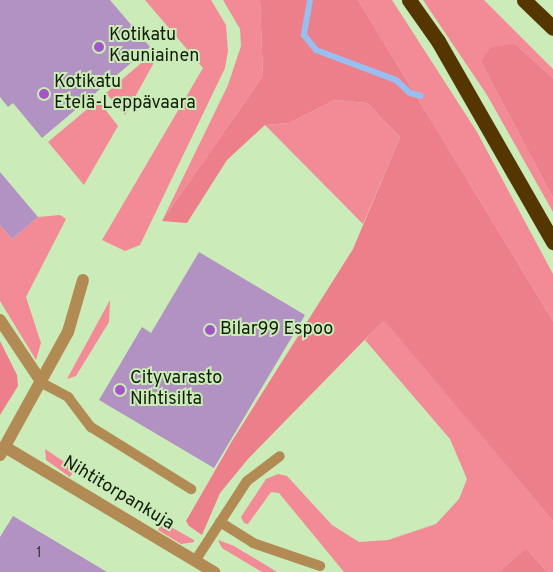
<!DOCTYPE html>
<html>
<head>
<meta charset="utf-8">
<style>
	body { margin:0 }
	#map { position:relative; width:553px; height:572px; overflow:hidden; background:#cbebb8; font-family:Overpass,sans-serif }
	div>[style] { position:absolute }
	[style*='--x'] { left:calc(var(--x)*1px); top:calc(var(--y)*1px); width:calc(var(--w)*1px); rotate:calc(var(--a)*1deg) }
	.green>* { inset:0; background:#f28b95 }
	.forest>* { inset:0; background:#ed7f8b }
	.stream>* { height:6px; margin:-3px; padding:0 3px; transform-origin:3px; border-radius:3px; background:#98bff0 }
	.building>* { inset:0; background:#b292c2 }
	.service>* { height:10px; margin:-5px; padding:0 5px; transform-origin:5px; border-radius:5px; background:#b28a53 }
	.minor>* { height:12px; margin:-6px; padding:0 6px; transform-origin:6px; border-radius:6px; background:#b28a53 }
	.motorway>* { height:15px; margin:-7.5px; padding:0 7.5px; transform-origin:7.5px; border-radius:7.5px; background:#553600 }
	.dots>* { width:14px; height:14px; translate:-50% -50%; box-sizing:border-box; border:2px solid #cbebb8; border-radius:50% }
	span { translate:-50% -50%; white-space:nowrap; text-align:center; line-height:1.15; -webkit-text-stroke:4px #cbebb8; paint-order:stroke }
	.number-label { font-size:15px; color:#393a38 }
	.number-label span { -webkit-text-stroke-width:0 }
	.poi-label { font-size:18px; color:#111d0a }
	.left { translate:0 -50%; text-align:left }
	.street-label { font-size:18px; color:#111d0a }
</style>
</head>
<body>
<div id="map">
	<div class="green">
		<i style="clip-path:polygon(145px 0,211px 0,226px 25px,228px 51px,225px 68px,140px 245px,125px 251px,102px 240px,203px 68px)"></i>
		<i style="clip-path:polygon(223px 0,260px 0,263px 76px,162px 221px,228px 85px,241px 46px,240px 29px)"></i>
		<i style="clip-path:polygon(358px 0,392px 0,477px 132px,553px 274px,553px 321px)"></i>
		<i style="clip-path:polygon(423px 0,484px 0,553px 69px,553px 78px,515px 44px,481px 62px,553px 198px,553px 212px,487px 95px)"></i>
		<i style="clip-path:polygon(153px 53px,157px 57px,125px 115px,106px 93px)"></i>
		<i style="clip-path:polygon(98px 100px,118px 126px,84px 185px,48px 142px)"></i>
		<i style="clip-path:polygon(335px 100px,367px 103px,400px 137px,363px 224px,265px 125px,289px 123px)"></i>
		<i style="clip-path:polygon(60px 215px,66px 219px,26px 297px,41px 343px,36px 360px,0 301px,0 225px,12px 239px,38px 217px)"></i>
		<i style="clip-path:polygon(110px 300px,109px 322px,76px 376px,67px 379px)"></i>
		<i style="clip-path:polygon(384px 319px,553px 521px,553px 572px,547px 572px,526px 548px,499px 572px,344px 572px,279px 493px,271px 492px,248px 524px,244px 523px,241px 517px,266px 479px,278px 474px,287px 476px,332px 525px,359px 542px,388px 540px,436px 524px,459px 499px,467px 479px,450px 439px,365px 340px)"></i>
		<i style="clip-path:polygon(45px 449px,75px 469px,70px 477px,46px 460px)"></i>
		<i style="clip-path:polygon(162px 522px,194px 540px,194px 542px,181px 544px,158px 530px)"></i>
		<i style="clip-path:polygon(218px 540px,234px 546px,277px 572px,262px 572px,222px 548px)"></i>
	</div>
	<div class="forest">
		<i style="clip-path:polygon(260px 0,358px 0,553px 321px,553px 521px,384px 320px,248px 459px,220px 493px,202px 535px,189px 526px,186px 521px,232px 441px,353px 249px,400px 137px,367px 103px,335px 100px,289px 123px,265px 125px,227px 160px,187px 223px,162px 221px,263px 76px)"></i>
		<i style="clip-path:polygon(515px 44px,553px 78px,553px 198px,481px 62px,491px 47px)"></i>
		<i style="clip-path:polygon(0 341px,17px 375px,18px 386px,0 415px)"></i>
		<i style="clip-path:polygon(526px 548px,547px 572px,499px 572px)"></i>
	</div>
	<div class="stream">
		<i style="--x:310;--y:0;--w:36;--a:100"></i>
		<i style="--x:304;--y:35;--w:19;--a:51"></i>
		<i style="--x:316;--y:50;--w:85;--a:20.6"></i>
		<i style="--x:396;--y:80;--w:19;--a:43"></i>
		<i style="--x:410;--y:93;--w:11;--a:15"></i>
	</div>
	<div class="building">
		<i style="clip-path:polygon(0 0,110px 0,150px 47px,42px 138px,13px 103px,8px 107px,0 97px)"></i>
		<i style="clip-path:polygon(0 172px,38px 217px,12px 239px,0 225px)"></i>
		<i style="clip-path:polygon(199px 252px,305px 315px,214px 468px,99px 400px,142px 327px,151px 333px)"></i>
		<i style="clip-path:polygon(13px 516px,107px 572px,0 572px,0 537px)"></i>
	</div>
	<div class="service">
		<i style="--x:42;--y:383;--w:30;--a:28"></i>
		<i style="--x:68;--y:397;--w:38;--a:53"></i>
		<i style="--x:91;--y:427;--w:118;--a:31.8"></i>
		<i style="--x:220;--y:522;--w:39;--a:32"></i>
		<i style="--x:253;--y:543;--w:71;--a:18.9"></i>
		<i style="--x:195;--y:561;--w:95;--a:-57"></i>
		<i style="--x:247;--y:481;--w:41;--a:-37.1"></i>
	</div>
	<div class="minor">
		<i style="--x:0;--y:320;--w:76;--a:56.3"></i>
		<i style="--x:5;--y:447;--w:244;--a:30.9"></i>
		<i style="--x:0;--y:455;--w:141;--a:-61.1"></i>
		<i style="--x:68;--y:332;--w:54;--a:-73.9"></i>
	</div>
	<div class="motorway">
		<i style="--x:409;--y:0;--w:50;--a:54.7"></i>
		<i style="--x:438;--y:41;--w:232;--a:60.2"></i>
		<i style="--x:524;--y:0;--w:40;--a:44"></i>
	</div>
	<div class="dots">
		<i style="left:99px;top:47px;background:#a456c7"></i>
		<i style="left:44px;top:94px;background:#a456c7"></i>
		<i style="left:210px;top:330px;background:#a456c7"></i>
		<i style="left:120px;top:390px;background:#a456c7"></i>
	</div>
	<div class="number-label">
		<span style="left:39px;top:554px">1</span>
	</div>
	<div class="poi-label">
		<span class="left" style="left:109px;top:47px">Kotikatu<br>Kauniainen</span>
		<span class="left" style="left:54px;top:94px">Kotikatu<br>Etelä-Leppävaara</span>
		<span class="left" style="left:220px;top:330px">Bilar99 Espoo</span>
		<span class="left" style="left:130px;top:390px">Cityvarasto<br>Nihtisilta</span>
	</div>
	<div class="street-label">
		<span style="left:118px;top:494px;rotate:31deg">Nihtitorpankuja</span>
	</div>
</div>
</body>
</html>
